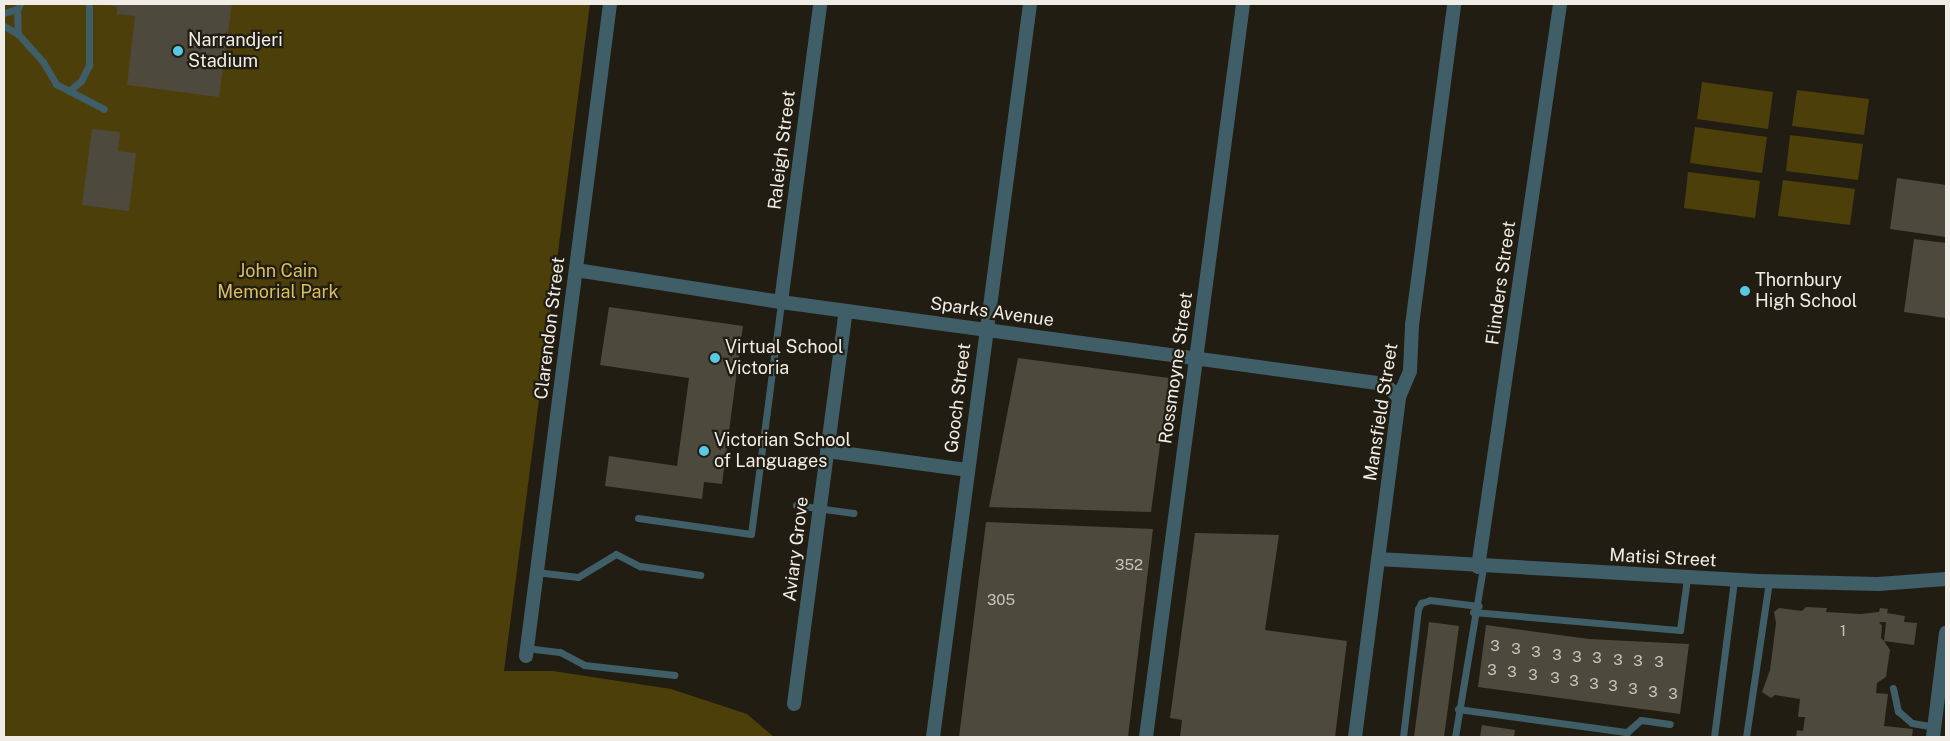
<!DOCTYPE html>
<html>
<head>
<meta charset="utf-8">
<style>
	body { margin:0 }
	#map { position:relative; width:1950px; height:741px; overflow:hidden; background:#211d12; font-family:"Public Sans",sans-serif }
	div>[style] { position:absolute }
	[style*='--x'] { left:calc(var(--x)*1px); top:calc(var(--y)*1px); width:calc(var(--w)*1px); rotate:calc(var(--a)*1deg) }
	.green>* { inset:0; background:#4d3f09 }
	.building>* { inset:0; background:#4d493d }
	.service>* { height:7px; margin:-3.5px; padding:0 3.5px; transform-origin:3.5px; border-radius:3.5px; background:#3f5e67 }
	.minor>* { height:14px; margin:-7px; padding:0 7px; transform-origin:7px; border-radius:7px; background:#3f5e67 }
	.dots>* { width:14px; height:14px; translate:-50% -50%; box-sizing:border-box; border:2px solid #211d12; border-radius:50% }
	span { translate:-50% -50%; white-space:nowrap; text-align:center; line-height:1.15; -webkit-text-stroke:4.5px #211d12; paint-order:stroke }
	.number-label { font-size:15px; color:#c7c4bc }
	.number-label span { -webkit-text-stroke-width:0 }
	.poi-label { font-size:18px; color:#f0ede6 }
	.left { translate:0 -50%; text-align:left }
	.street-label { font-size:18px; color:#f0ede6 }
	.park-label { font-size:18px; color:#d9bd61 }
	.frame { position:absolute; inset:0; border:5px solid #f0ede6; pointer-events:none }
</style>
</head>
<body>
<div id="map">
	<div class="green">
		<i style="clip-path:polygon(4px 4px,590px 4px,504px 671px,553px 671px,671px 689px,747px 714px,774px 737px,4px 737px)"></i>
		<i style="clip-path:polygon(1702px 82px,1773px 92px,1768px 129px,1697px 119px)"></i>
		<i style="clip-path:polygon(1797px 90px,1869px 99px,1864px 135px,1792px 126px)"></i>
		<i style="clip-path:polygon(1695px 127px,1767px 137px,1762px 173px,1690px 163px)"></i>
		<i style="clip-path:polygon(1790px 135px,1863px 144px,1858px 180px,1786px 171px)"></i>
		<i style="clip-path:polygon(1688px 172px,1760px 181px,1755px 218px,1684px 208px)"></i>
		<i style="clip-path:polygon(1783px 180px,1855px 189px,1850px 225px,1778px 216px)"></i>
	</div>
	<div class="building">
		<i style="clip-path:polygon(106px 4px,232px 4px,219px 97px,127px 85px,135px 16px,117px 14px,117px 7px)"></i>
		<i style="clip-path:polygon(92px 129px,120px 132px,118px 151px,136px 153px,129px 211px,82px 205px)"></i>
		<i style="clip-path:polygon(1897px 178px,1946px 185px,1946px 237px,1890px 229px)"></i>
		<i style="clip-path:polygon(1914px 239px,1946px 243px,1946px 318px,1904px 312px)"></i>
		<i style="clip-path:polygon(609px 307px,743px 326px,722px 484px,704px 482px,702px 499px,605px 486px,609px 456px,677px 466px,689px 378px,600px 365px)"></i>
		<i style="clip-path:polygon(1018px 358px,1169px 378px,1151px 512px,989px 507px)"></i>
		<i style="clip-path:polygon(986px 522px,1153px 529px,1128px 737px,959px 737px)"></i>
		<i style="clip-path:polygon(1195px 533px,1279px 535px,1265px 630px,1347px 641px,1335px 737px,1180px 737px,1182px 720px,1170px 718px)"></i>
		<i style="clip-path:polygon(evenodd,1806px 607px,1827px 608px,1826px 612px,1861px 614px,1879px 612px,1880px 608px,1888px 609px,1887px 613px,1905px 616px,1904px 622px,1917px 623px,1914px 645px,1884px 641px,1890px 650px,1886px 677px,1877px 683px,1876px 693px,1888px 694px,1884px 726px,1913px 729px,1912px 737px,1796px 737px,1797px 730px,1803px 731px,1805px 717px,1798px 717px,1800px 699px,1775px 695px,1771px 698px,1762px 692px,1770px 670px,1776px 623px,1774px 612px,1779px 608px,1802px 611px,1806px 607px,1879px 622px,1886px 622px,1884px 641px,1881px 638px,1882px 626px,1879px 622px)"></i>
		<i style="clip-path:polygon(1429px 622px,1459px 626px,1444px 737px,1414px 737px)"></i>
		<i style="clip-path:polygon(1486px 625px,1589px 639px,1689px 644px,1680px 714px,1478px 687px)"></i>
		<i style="clip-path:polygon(1482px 725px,1515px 730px,1514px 737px,1480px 737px)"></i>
	</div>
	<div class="service">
		<i style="--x:17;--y:9;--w:25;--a:88"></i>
		<i style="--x:4;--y:13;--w:14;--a:-17"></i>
		<i style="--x:17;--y:9;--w:6;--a:-59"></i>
		<i style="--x:4;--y:26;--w:16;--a:30"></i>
		<i style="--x:18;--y:34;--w:38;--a:48"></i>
		<i style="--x:43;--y:62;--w:26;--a:59"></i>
		<i style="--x:56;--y:84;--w:54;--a:27.5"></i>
		<i style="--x:69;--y:91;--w:16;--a:-40"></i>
		<i style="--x:81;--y:81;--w:18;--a:-63"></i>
		<i style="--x:89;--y:65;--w:61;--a:-90"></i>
		<i style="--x:796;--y:505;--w:58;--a:8"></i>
		<i style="--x:638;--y:518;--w:114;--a:8.1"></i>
		<i style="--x:751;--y:534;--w:234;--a:-82.6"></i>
		<i style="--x:536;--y:572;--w:42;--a:6.8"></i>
		<i style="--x:578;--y:577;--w:44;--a:-31.2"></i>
		<i style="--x:616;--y:554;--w:27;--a:27"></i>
		<i style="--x:640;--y:566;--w:61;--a:8.5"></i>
		<i style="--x:1473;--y:612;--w:208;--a:5"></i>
		<i style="--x:1680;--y:630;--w:52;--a:-82.3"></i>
		<i style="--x:526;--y:648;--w:34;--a:7"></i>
		<i style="--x:560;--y:652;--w:27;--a:28"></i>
		<i style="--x:584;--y:665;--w:91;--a:6.3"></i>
		<i style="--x:1893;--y:688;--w:24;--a:78"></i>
		<i style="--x:1898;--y:711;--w:18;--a:41"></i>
		<i style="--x:1912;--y:723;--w:22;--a:10"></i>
		<i style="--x:1458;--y:709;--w:171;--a:7.8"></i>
		<i style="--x:1627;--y:732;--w:18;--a:-41"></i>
		<i style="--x:1641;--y:720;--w:29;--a:8"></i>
		<i style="--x:1403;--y:737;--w:129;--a:-83.3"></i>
		<i style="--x:1418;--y:609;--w:7;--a:-63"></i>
		<i style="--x:1421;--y:603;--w:9;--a:-18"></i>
		<i style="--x:1430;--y:600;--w:49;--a:7"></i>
		<i style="--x:1455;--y:737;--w:171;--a:-80.6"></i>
		<i style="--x:1714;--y:737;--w:158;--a:-82.7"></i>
		<i style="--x:1746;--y:737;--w:157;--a:-81.6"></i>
	</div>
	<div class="minor">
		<i style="--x:576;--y:270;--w:207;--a:8.9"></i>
		<i style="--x:781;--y:302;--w:609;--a:7.74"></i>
		<i style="--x:1384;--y:384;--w:20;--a:41"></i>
		<i style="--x:781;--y:302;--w:301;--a:-82.5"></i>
		<i style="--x:827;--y:451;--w:141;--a:7.7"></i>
		<i style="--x:1378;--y:559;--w:381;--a:3.3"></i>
		<i style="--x:1758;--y:581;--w:120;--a:1.4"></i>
		<i style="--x:1878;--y:584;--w:68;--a:-4.2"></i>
		<i style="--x:1478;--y:567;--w:569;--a:-81.71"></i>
		<i style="--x:526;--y:656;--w:657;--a:-82.66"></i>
		<i style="--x:794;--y:704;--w:396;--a:-82.5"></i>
		<i style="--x:933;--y:737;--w:739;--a:-82.46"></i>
		<i style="--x:1146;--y:737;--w:739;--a:-82.46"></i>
		<i style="--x:1355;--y:737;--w:343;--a:-82.6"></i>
		<i style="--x:1399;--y:397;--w:28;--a:-67"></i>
		<i style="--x:1410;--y:371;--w:46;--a:-87.5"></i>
		<i style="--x:1412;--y:325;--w:324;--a:-82.5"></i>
		<i style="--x:1933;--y:737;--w:105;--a:-82.9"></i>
	</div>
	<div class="dots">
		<i style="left:178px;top:51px;background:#59c8e4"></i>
		<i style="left:1745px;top:291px;background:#59c8e4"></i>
		<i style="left:715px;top:358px;background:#59c8e4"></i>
		<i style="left:704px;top:451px;background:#59c8e4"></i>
	</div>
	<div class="number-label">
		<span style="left:1129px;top:565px">352</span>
		<span style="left:1001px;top:600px">305</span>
		<span style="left:1843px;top:631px">1</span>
		<span style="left:1495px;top:646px">3</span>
		<span style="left:1516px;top:649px">3</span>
		<span style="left:1536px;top:652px">3</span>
		<span style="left:1557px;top:655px">3</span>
		<span style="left:1577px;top:657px">3</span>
		<span style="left:1597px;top:658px">3</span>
		<span style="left:1618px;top:660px">3</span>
		<span style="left:1638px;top:661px">3</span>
		<span style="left:1659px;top:662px">3</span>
		<span style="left:1492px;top:670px">3</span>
		<span style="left:1512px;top:672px">3</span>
		<span style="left:1533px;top:675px">3</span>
		<span style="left:1555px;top:678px">3</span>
		<span style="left:1574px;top:681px">3</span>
		<span style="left:1594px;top:684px">3</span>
		<span style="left:1613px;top:686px">3</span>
		<span style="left:1633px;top:689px">3</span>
		<span style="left:1653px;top:692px">3</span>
		<span style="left:1673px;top:694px">3</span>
	</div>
	<div class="poi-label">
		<span class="left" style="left:188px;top:51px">Narrandjeri<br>Stadium</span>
		<span class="left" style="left:1755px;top:291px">Thornbury<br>High School</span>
		<span class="left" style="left:725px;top:358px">Virtual School<br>Victoria</span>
		<span class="left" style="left:714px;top:451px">Victorian School<br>of Languages</span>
	</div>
	<div class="street-label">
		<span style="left:782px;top:150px;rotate:-83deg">Raleigh Street</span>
		<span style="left:1501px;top:283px;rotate:-82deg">Flinders Street</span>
		<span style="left:992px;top:312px;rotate:8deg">Sparks Avenue</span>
		<span style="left:550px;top:328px;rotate:-83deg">Clarendon Street</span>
		<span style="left:1176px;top:368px;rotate:-82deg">Rossmoyne Street</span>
		<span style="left:958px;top:398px;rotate:-83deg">Gooch Street</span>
		<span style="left:1381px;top:412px;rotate:-81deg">Mansfield Street</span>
		<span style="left:796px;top:549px;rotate:-83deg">Aviary Grove</span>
		<span style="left:1663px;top:558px;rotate:3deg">Matisi Street</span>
	</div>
	<div class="park-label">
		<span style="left:278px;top:282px">John Cain<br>Memorial Park</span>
	</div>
	<div class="frame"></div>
</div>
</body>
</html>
